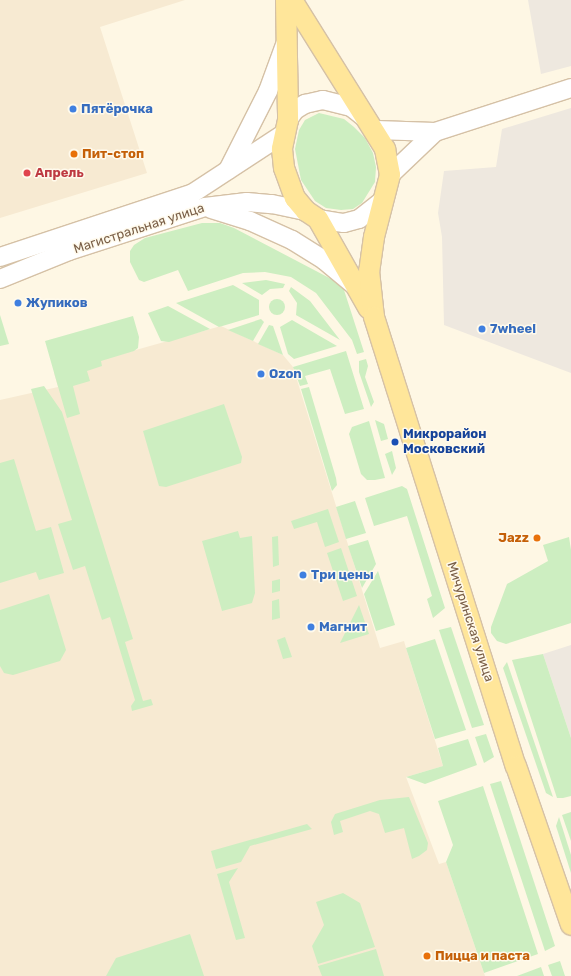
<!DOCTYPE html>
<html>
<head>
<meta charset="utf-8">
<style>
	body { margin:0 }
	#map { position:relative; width:571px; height:976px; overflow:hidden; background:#fef7e4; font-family:Rubik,sans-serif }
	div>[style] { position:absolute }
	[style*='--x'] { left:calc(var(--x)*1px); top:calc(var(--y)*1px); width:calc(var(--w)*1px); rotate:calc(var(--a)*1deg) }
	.residential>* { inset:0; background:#f7ead2 }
	.industrial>* { inset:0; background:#eee8df }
	.green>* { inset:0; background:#cdeec1 }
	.round { border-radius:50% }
	.roads { filter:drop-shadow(1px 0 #d5c1a6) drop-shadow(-1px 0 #d5c1a6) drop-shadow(0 1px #d5c1a6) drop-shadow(0 -1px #d5c1a6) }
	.secondary>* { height:18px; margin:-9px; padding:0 9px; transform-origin:9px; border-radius:9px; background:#fff }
	.primary>* { height:20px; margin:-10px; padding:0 10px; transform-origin:10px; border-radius:10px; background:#ffe69a }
	.dots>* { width:11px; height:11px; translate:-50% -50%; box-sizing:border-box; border:2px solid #fffaec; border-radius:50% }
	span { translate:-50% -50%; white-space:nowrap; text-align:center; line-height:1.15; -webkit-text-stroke:3px #fffaec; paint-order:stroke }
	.shop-label { font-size:13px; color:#366cbe; font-weight:700 }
	.left { translate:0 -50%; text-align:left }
	.food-label { font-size:13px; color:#c56008; font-weight:700 }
	.right { translate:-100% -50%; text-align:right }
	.health-label { font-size:13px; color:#be3a42; font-weight:700 }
	.street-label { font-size:13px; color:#7a5f47 }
	.transit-label { font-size:13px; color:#164399; font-weight:700 }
</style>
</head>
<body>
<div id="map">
	<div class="residential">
		<i style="clip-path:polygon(0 0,185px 0,100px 27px,147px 173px,0 218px)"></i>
		<i style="clip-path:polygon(221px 326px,283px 355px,293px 367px,380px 648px,404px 641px,406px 648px,443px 766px,406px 777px,439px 864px,446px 862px,485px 976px,0 976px,0 400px,58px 387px,54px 373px)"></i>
	</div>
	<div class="industrial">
		<i style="clip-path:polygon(528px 0,571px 0,571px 66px,541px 74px)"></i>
		<i style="clip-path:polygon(571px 108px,571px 373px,444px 325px,442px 237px,438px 213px,444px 171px,496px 167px,502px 129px)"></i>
		<i style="clip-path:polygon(571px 645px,571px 738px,543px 654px)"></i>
	</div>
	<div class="green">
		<i style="clip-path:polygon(319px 113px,344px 119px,354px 127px,365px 138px,373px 153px,376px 167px,375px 182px,362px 203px,353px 209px,341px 210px,326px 208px,315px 201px,301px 180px,295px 149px,299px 130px,305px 120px)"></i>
		<i style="clip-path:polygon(202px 223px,220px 223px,234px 228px,337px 282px,344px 290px,364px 352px,357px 354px,352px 340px,316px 293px,291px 277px,265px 272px,243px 273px,188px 291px,178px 270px,144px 282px,139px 280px,130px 262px,130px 251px,134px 245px,145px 238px)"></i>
		<i style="clip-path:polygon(266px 280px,285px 284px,283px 288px,270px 289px,262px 295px,242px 283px)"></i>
		<i style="clip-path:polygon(233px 285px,259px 300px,259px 315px,219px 327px,176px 303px)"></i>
		<i style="clip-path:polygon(291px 287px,310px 301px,340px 340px,296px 315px,297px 303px,289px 291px)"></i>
		<i class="round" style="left:269px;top:299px;width:16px;height:16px"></i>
		<i style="clip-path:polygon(168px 306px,210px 329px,169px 342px,161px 341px,148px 313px)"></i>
		<i style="clip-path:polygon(0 315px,9px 344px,0 346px)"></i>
		<i style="clip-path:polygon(133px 316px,139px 337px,138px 348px,134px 351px,101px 361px,102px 366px,87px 371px,90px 381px,73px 386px,80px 414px,67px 418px,45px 341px)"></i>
		<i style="clip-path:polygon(261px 319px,264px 322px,253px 341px,228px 330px)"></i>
		<i style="clip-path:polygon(292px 320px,337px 346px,294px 359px,288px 354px,280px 327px)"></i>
		<i style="clip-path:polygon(269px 325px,273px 326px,283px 355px,258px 344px)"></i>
		<i style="clip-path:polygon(346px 351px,364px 409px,345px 414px,330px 369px,305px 376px,308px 384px,300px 386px,293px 367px)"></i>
		<i style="clip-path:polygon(366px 359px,368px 366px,365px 377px,374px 402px,371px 407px,359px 372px,359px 361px)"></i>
		<i style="clip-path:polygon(44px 386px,62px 412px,133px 639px,125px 642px,143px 701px,151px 699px,153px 705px,132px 711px,131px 706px,135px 700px,110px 617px,102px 620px,85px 566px,73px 570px,58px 524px,72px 520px,31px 389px)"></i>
		<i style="clip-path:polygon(309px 387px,336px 478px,337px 485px,332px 491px,301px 389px)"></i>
		<i style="clip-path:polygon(224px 404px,242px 457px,241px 463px,166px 487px,159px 486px,143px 431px)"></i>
		<i style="clip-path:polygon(375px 420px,384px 424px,388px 439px,381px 441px)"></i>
		<i style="clip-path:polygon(369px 421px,385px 478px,375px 480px,367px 480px,361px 474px,349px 434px,352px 427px)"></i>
		<i style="clip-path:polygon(392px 451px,396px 468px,392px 475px,385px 454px)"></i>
		<i style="clip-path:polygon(14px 459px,36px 531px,51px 527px,64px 573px,39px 580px,36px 572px,0 583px,0 463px)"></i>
		<i style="clip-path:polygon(402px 486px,407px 489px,445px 608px,433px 618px,427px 599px,432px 596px,407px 516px,374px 526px,365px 498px)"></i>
		<i style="clip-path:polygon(355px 501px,366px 533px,346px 539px,336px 507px)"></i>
		<i style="clip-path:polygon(328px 509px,339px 542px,325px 547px,317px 522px,294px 529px,291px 521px)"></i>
		<i style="clip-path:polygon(238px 531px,240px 538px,252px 536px,255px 593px,252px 603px,222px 611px,202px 541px)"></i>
		<i style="clip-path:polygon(278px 536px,279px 565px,273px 567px,272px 537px)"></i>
		<i style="clip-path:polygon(569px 537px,571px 550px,571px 623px,506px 644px,497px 641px,491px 633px,491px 627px,507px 584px,548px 561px,543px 545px)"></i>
		<i style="clip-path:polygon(368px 540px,376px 564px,362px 588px,348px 546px)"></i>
		<i style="clip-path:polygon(341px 548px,357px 596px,343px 601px,327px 553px)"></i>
		<i style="clip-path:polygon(378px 571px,395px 625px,376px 631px,364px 594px)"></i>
		<i style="clip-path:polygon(280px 579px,280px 591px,272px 593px,272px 581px)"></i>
		<i style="clip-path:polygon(49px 594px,66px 650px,60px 661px,13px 675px,4px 673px,0 666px,0 610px)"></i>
		<i style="clip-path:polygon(279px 599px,280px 618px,272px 620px,272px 601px)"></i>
		<i style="clip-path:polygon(359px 605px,369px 634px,340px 643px)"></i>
		<i style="clip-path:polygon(451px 627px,484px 725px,472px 728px,439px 630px)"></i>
		<i style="clip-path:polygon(285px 637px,292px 657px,283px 659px,277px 640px)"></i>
		<i style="clip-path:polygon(435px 639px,466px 730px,435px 739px,406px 648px)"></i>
		<i style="clip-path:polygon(543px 654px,571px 738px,571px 796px,563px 798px,557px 798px,512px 660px)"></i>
		<i style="clip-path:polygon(507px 662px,553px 797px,546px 793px,503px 668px)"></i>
		<i style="clip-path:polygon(486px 734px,494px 757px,484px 763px,475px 737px)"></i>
		<i style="clip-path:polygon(468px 739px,477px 765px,425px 784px,406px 777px,443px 766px,438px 748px)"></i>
		<i style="clip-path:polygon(501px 781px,555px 946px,545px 951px,490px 784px)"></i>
		<i style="clip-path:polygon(483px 786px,538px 954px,484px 973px,446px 862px,453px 845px,438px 801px)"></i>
		<i style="clip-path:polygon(409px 797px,428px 843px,427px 850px,419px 856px,412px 859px,404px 828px,385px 833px,379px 814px,370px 811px,340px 821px,343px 832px,334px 835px,331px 822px,335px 814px,380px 800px)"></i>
		<i style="clip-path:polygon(571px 812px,571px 841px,562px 815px)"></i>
		<i style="clip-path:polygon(559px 817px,571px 855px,571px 873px,556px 826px)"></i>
		<i style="clip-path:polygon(307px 824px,312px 829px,250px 846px,241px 862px,216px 869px,211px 851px)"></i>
		<i style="clip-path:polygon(238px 868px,229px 882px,245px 938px,236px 940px,217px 874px)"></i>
		<i style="clip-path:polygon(343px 893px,360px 903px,375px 947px,318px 964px,312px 946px,324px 925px,316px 902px)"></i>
		<i style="clip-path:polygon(190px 934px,204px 976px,106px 976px,116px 958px)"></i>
		<i style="clip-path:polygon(376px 949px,384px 976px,322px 976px,318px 966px)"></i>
		<i style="clip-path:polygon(560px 961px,565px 976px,552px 976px,548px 965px)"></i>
		<i style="clip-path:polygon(541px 967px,544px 976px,517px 976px)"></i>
	</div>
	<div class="roads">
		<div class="secondary">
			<i style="--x:288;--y:120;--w:12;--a:-55"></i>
			<i style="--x:295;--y:110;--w:12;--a:-31"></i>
			<i style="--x:305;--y:104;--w:18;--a:-13"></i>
			<i style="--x:323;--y:100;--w:29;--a:14"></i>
			<i style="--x:351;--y:107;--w:16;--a:38"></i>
			<i style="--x:376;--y:130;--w:59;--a:1.9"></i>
			<i style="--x:435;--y:132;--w:143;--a:-17.9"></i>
			<i style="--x:228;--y:170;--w:89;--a:-63.1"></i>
			<i style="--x:268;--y:91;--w:52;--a:-69.8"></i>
			<i style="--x:390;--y:175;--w:62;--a:-43.7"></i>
			<i style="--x:211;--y:209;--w:41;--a:17.1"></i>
			<i style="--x:250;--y:221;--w:46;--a:24.3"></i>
			<i style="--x:292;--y:240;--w:38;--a:32"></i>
			<i style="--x:324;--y:260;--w:38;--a:40"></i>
			<i style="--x:318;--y:219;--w:26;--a:9"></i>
			<i style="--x:344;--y:223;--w:16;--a:-15"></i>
			<i style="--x:359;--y:219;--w:29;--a:-38"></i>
			<i style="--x:0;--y:257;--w:203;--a:-18.3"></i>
			<i style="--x:193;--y:193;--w:108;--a:-33.2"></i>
			<i style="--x:0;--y:279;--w:74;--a:-22.1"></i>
			<i style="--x:69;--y:251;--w:143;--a:-17.9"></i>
			<i style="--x:205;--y:207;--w:42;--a:-6.8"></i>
			<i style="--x:247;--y:202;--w:25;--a:5"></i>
			<i style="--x:272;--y:204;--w:35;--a:12"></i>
		</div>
		<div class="primary">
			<i style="--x:286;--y:0;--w:120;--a:89"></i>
			<i style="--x:288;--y:120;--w:30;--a:102"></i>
			<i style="--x:282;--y:149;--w:19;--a:84"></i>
			<i style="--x:284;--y:168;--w:32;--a:70"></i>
			<i style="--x:295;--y:198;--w:17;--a:50"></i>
			<i style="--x:306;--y:211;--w:14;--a:34"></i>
			<i style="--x:318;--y:219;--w:103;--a:60.5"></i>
			<i style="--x:292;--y:0;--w:176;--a:58"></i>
			<i style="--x:385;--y:149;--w:26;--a:79"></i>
			<i style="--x:390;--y:175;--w:64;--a:104.5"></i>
			<i style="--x:374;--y:237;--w:34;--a:98"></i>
			<i style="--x:369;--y:271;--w:46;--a:83.8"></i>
			<i style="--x:374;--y:317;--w:471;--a:72.5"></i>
			<i style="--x:516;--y:766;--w:168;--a:70.9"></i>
		</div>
	</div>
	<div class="dots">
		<i style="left:73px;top:109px;background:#3f7fe0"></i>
		<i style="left:74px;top:154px;background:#e8710a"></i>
		<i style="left:27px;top:173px;background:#e0444e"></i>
		<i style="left:18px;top:303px;background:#3f7fe0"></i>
		<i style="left:482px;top:329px;background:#3f7fe0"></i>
		<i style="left:261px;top:374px;background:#3f7fe0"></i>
		<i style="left:395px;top:442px;background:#1a4fb4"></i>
		<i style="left:537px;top:538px;background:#e8710a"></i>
		<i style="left:303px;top:575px;background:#3f7fe0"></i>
		<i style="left:311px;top:627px;background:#3f7fe0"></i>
		<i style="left:427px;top:956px;background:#e8710a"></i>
	</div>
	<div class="shop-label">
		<span class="left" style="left:81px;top:109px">Пятёрочка</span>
		<span class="left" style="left:26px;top:303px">Жупиков</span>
		<span class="left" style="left:490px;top:329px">7wheel</span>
		<span class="left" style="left:269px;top:374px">Ozon</span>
		<span class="left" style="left:311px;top:575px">Три цены</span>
		<span class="left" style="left:319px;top:627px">Магнит</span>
	</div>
	<div class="food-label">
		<span class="left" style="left:82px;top:154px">Пит-стоп</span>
		<span class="right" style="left:529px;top:538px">Jazz</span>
		<span class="left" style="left:435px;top:956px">Пицца и паста</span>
	</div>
	<div class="health-label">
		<span class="left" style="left:35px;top:173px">Апрель</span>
	</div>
	<div class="street-label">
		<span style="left:139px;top:229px;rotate:-18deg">Магистральная улица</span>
		<span style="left:470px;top:622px;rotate:72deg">Мичуринская улица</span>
	</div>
	<div class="transit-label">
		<span class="left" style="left:403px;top:442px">Микрорайон<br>Московский</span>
	</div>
</div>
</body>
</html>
